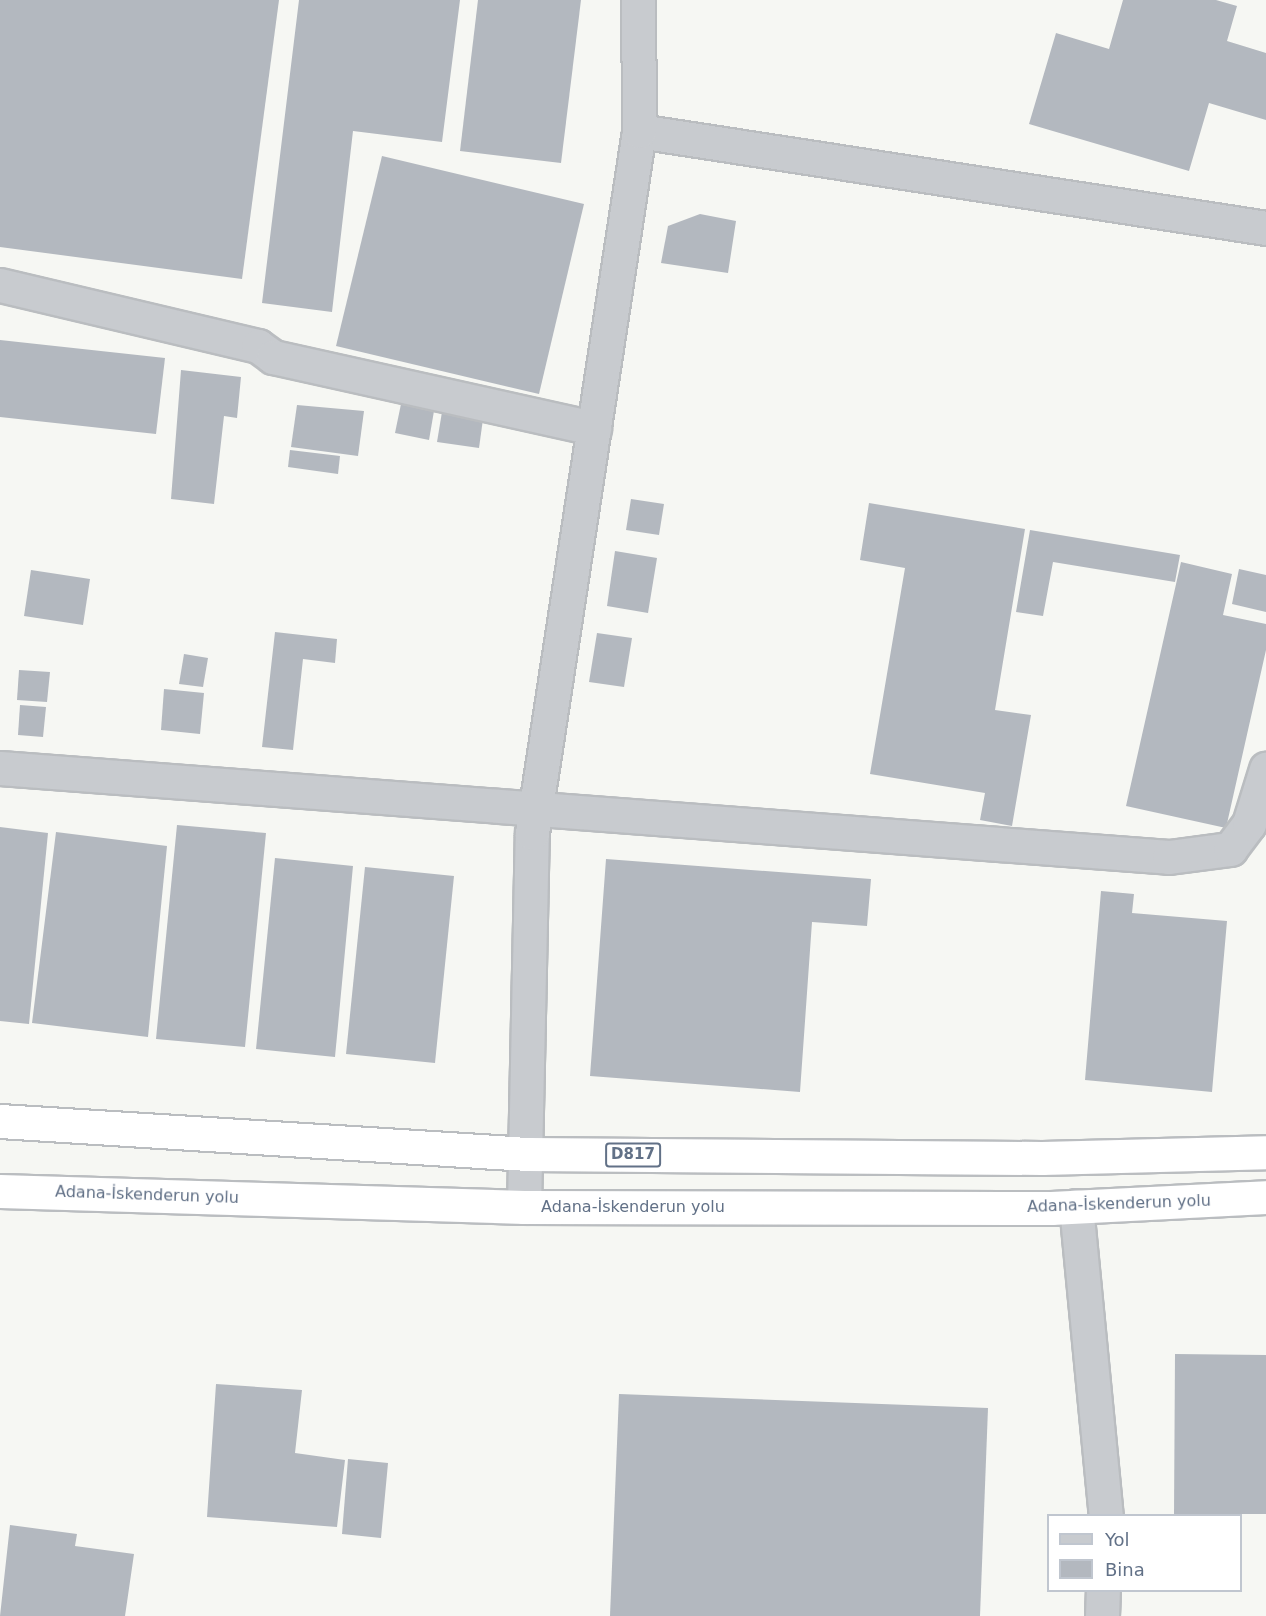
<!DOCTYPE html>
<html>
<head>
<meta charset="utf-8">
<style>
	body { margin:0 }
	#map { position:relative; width:1266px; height:1616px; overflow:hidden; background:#f6f7f3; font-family:"DejaVu Sans",sans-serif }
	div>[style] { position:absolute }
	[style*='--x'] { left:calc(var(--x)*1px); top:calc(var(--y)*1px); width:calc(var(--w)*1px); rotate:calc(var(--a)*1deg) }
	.building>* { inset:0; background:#b3b8bf }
	.roads { filter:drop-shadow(2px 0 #babdc0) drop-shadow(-2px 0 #babdc0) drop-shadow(0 2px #babdc0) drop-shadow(0 -2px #babdc0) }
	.minor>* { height:33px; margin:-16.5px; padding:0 16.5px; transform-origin:16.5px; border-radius:16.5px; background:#c8cbcf }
	.highway>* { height:33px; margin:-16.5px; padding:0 16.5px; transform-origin:16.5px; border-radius:16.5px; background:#fff }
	span { translate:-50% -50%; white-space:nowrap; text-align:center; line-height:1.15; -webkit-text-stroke:6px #fff; paint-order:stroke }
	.shield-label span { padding:2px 4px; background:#fff; border:2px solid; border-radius:4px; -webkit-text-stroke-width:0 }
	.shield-label { font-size:15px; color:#627187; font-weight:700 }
	.street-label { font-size:16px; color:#627187 }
	.legend { position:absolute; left:1047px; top:1514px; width:195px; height:78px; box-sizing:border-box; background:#fff; border:2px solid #c0c6cf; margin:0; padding:8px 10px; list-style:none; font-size:18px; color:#627187 }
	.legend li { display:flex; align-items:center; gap:12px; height:30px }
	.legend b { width:30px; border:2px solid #c0c6cf }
</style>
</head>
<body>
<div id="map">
	<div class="building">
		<i style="clip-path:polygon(0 0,279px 0,242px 279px,0 247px)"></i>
		<i style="clip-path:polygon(299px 0,460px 0,442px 142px,353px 131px,332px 312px,262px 303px)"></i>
		<i style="clip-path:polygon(478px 0,581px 0,561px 163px,460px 151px)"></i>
		<i style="clip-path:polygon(1123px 0,1216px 0,1237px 6px,1227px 41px,1266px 53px,1266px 120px,1209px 103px,1189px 171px,1029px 124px,1056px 33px,1109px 49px)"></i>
		<i style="clip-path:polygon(382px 156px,584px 204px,539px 394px,336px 346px)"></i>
		<i style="clip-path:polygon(700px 214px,736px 221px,728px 273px,661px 263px,668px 226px)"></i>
		<i style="clip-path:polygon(0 340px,165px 358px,156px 434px,0 417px)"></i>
		<i style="clip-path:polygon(181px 370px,241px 377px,237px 418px,224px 416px,214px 504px,171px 499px)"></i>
		<i style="clip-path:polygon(401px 404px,434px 411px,429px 440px,395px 433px)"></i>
		<i style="clip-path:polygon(297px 405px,364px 411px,358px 456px,291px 447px)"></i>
		<i style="clip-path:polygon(442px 412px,483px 419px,479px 448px,437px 442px)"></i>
		<i style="clip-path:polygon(290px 450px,340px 456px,338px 474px,288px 467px)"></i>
		<i style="clip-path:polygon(631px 499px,664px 504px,659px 535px,626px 530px)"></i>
		<i style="clip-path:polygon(869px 503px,1025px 529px,995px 710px,1031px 715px,1012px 826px,980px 820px,985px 793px,870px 774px,905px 568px,860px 560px)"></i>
		<i style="clip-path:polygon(1030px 530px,1180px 555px,1175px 582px,1053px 562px,1043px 616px,1016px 612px)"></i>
		<i style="clip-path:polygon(615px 551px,657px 558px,648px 613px,607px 606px)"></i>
		<i style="clip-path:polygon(1181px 562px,1232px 574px,1223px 615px,1266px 624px,1266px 650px,1226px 828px,1126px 806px)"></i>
		<i style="clip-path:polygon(1239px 569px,1266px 575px,1266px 612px,1232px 604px)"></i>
		<i style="clip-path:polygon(31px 570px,90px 579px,83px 625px,24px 616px)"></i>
		<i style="clip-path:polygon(275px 632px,337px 639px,335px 663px,303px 659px,293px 750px,262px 747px)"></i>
		<i style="clip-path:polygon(597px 633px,632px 638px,624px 687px,589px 682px)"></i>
		<i style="clip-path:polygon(184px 654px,208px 658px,203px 687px,179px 684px)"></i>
		<i style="clip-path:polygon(19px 670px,50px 672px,47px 702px,17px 700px)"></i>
		<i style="clip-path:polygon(164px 689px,204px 693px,200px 734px,161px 730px)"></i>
		<i style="clip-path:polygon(20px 705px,46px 707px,43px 737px,18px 735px)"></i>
		<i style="clip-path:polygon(177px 825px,266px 833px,245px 1047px,156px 1039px)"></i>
		<i style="clip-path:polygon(0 827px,48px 833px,29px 1024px,0 1021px)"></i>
		<i style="clip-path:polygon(56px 832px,167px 846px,148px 1037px,32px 1023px)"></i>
		<i style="clip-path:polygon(275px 858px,353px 866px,335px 1057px,256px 1049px)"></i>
		<i style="clip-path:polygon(606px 859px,871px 879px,867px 926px,812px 922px,800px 1092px,590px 1076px)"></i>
		<i style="clip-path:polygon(365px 867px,454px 876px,435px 1063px,346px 1054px)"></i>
		<i style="clip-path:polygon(1101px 891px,1134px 894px,1132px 913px,1227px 921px,1212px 1092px,1085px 1080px)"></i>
		<i style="clip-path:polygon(1175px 1354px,1266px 1355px,1266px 1514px,1174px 1514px)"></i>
		<i style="clip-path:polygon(216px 1384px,302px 1390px,295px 1453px,345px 1460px,337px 1527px,207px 1517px)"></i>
		<i style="clip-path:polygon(619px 1394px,988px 1408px,980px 1616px,610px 1616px)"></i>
		<i style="clip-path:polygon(348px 1459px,388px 1463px,381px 1538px,342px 1534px)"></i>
		<i style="clip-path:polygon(10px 1525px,77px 1534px,75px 1546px,134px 1554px,125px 1616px,0 1616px)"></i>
	</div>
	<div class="roads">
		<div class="minor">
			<i style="--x:639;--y:131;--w:634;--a:8.79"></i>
			<i style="--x:0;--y:285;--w:265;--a:13.3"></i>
			<i style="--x:258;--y:346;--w:19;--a:36"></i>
			<i style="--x:273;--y:357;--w:329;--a:12.5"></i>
			<i style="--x:0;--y:768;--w:1172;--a:4.35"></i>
			<i style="--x:1169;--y:857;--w:62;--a:-7.5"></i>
			<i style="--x:1230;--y:849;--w:31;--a:-53"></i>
			<i style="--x:1249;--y:824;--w:58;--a:-72.8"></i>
			<i style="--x:1076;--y:1206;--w:311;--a:84.5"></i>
			<i style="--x:524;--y:1207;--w:374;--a:-88.8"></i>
			<i style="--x:532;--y:833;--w:710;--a:-81.33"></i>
			<i style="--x:639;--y:131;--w:131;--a:-90.4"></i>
			<i style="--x:1102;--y:1616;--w:26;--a:-88"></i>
		</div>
		<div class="highway">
			<i style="--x:0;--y:1121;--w:529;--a:3.58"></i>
			<i style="--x:528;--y:1154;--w:514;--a:0.45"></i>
			<i style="--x:1042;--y:1158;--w:224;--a:-1.5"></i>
			<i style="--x:0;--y:1191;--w:524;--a:1.75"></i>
			<i style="--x:524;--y:1207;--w:527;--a:0.11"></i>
			<i style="--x:1051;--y:1208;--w:215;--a:-2.9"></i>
		</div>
	</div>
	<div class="shield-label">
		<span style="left:633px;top:1155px">D817</span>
	</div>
	<div class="street-label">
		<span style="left:147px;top:1195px;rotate:2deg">Adana-İskenderun yolu</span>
		<span style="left:1119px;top:1204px;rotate:-2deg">Adana-İskenderun yolu</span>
		<span style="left:633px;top:1207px">Adana-İskenderun yolu</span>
	</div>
	<ul class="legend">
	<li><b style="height:8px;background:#c8cbcf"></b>Yol</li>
	<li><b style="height:16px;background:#b3b8bf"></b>Bina</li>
	</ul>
</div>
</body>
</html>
